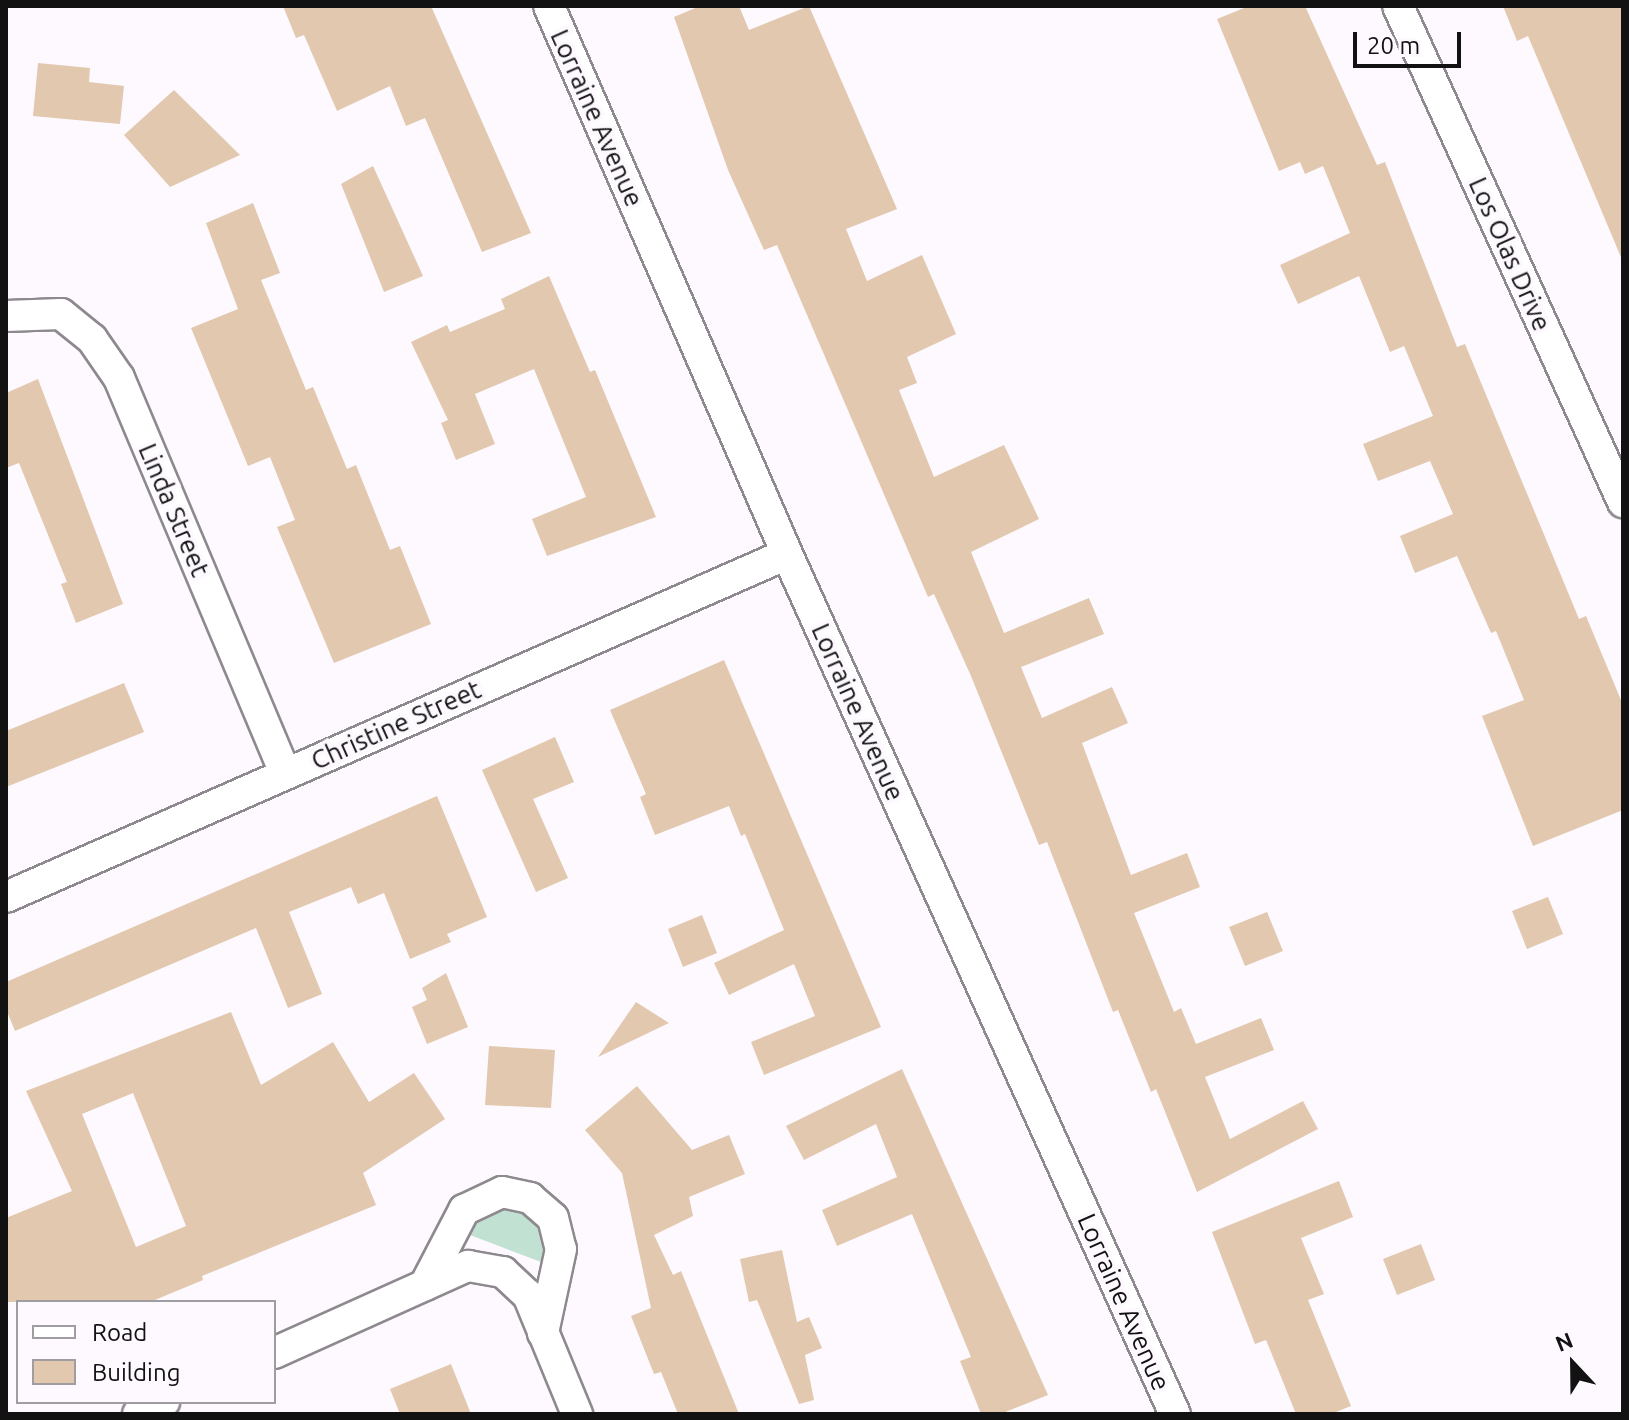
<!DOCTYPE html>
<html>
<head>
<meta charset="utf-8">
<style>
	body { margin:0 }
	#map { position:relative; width:1629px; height:1420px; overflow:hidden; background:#fdf9ff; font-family:Ubuntu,sans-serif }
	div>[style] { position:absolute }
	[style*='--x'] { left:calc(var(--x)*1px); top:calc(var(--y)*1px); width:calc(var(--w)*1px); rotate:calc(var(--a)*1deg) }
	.green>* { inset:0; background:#c1e1d2 }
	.building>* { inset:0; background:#e2c8ae }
	.roads { filter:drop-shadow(2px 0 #8d898e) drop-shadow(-2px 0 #8d898e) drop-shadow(0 2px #8d898e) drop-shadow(0 -2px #8d898e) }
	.minor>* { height:30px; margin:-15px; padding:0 15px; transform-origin:15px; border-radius:15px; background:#fff }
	span { translate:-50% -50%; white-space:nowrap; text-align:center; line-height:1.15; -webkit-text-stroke:8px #fdf9ff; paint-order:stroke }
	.street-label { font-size:26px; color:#131213 }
	.frame { position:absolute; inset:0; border:8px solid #131213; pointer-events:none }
	.legend { position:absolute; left:16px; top:1300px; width:260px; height:104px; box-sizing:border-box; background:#fdf9ff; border:2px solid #9f9da1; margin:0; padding:10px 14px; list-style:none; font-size:24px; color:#131213 }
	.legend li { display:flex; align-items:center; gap:16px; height:40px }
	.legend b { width:40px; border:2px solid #9f9da1 }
	.north { position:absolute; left:1533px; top:1324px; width:80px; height:80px; -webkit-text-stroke:6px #fdf9ff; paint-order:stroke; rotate:338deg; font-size:22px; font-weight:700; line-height:32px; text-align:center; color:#131213 }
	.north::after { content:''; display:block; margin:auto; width:28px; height:36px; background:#131213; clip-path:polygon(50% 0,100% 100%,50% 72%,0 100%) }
	.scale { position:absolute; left:1353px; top:32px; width:108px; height:36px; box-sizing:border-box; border:4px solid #131213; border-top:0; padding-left:10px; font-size:24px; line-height:28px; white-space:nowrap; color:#131213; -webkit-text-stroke:6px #fdf9ff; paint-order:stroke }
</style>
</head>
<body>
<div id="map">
	<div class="green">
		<i style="clip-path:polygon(499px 1208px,518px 1209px,538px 1225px,544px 1246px,541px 1262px,470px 1235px,480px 1216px)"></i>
	</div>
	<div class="building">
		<i style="clip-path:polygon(283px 6px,431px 6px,531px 233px,482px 252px,425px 118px,406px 126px,390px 86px,337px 111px,304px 35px,296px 38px)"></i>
		<i style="clip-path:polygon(700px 6px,739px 6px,749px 30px,809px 6px,897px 209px,846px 229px,867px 281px,922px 255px,956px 334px,907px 357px,917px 383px,899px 390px,934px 477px,1004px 445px,1039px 519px,971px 552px,1004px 633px,1089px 598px,1104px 634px,1021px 667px,1042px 718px,1112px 687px,1128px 723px,1082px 743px,1131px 875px,1187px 853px,1200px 887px,1134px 913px,1174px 1012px,1181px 1008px,1196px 1044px,1261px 1018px,1274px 1050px,1205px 1077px,1230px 1139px,1303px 1101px,1318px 1129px,1197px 1192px,1156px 1089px,1151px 1092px,1118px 1010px,1113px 1012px,1047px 842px,1039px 845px,971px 676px,934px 594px,928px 597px,777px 245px,764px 250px,728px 170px,674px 17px)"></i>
		<i style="clip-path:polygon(1249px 6px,1305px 6px,1377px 165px,1385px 162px,1457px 347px,1465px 344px,1579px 619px,1586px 616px,1623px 705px,1623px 810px,1533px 846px,1482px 716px,1524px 700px,1496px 631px,1491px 633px,1457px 556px,1415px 573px,1400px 536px,1453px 514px,1430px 461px,1378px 481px,1363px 444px,1433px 416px,1404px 346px,1390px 352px,1359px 276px,1298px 304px,1280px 265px,1350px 233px,1323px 166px,1305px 174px,1300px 162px,1279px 171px,1217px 19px)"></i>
		<i style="clip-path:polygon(1503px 6px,1623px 6px,1623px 262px,1528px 36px,1517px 41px)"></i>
		<i style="clip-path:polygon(38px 63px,90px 68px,89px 82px,124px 86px,120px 124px,33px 116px)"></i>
		<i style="clip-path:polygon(174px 90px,240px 155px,170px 187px,124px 135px)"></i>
		<i style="clip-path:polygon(373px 166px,423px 276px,384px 292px,341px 184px)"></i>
		<i style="clip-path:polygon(253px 203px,280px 273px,261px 280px,306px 390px,313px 387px,347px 469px,356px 465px,390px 550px,400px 546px,431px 624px,334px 663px,277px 527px,295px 520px,270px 457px,248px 466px,191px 328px,238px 309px,206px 223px)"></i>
		<i style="clip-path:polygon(549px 276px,590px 372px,595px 370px,656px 517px,547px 556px,532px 519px,586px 497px,534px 369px,475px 394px,495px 444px,456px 460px,441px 423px,448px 420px,411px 342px,447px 325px,450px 332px,505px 309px,501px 299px)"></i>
		<i style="clip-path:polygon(38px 379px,123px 604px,76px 623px,61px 584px,67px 582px,19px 463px,6px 468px,6px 393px)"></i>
		<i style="clip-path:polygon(724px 660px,881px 1027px,764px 1075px,751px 1042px,815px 1016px,794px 964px,729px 995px,714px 963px,784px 930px,745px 834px,741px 836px,729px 806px,655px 835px,640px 797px,646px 794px,610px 710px)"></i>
		<i style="clip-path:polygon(124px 683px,144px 732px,6px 787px,6px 731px)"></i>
		<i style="clip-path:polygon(555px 737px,574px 782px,533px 799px,568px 878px,536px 892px,482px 770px)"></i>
		<i style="clip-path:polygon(437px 796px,487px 917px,447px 934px,451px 942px,410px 959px,384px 893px,358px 904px,351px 887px,289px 912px,322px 994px,288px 1008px,256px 928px,15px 1031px,6px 1009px,6px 982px)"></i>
		<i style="clip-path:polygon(1548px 897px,1563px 934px,1527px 949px,1512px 911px)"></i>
		<i style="clip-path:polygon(1267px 912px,1283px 951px,1245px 966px,1229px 927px)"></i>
		<i style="clip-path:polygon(702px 915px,717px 953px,683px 967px,668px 929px)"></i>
		<i style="clip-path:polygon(446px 973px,468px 1027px,427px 1044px,412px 1007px,427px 1000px,422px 988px)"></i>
		<i style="clip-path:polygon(636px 1002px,669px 1023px,598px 1057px)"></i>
		<i style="clip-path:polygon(evenodd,231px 1012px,261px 1085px,333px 1042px,369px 1102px,414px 1073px,445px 1119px,363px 1173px,376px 1205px,202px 1276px,203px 1280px,150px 1302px,6px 1302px,6px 1218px,72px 1191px,26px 1091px,231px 1012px,133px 1093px,186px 1226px,136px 1247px,82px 1114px,133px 1093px)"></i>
		<i style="clip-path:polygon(489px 1046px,555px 1050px,551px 1108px,485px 1105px)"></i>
		<i style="clip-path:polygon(902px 1069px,1048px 1395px,1000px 1414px,981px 1414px,960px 1361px,971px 1357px,912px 1214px,837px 1246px,822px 1210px,897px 1177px,876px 1124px,804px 1160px,786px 1126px)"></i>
		<i style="clip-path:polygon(637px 1086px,692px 1150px,729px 1135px,745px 1174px,689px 1197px,693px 1216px,654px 1235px,673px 1275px,681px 1271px,739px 1414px,678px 1414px,661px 1372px,654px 1374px,631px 1316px,651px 1308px,622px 1173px,585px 1130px)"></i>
		<i style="clip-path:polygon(1339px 1181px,1353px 1217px,1301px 1238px,1324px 1294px,1308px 1300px,1351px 1406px,1331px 1414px,1296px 1414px,1266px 1340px,1255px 1344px,1212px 1232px)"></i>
		<i style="clip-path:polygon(1421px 1244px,1435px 1280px,1397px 1295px,1383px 1259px)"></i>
		<i style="clip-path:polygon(782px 1250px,797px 1322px,809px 1317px,822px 1348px,805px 1355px,814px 1400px,799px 1404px,757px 1300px,749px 1302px,740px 1259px)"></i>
		<i style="clip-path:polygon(451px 1364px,471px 1414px,400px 1414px,390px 1389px)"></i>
	</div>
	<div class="roads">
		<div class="minor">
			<i style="--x:549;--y:6;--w:597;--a:66.52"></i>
			<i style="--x:787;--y:554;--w:943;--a:65.72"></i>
			<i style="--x:1398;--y:6;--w:545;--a:65.6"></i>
			<i style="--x:6;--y:316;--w:55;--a:-2.1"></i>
			<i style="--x:61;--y:314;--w:40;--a:39"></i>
			<i style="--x:92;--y:339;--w:47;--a:55.3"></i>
			<i style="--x:119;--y:378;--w:428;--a:67.2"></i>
			<i style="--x:6;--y:897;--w:853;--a:-23.71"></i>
			<i style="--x:425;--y:1285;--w:85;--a:-62.5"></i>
			<i style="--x:464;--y:1210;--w:42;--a:-25.3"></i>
			<i style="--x:502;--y:1192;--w:29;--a:12"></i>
			<i style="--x:530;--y:1198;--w:30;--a:41"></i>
			<i style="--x:553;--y:1218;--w:32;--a:76"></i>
			<i style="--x:561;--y:1249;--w:86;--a:102.1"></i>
			<i style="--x:274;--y:1353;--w:213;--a:-24.2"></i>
			<i style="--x:468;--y:1266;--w:36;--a:10"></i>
			<i style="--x:503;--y:1272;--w:34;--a:43"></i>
			<i style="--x:528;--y:1295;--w:129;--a:67.6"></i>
			<i style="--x:138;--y:1414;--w:29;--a:-25"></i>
		</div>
	</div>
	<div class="street-label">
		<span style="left:597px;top:118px;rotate:66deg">Lorraine Avenue</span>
		<span style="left:1510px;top:254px;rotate:66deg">Los Olas Drive</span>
		<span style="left:174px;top:510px;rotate:67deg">Linda Street</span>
		<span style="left:858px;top:712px;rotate:66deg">Lorraine Avenue</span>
		<span style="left:396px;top:725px;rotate:-24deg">Christine Street</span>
		<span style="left:1124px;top:1302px;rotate:66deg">Lorraine Avenue</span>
	</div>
	<div class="frame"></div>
	<ul class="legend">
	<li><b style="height:10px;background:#fff"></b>Road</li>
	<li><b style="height:22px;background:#e2c8ae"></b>Building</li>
	</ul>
	<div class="north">N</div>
	<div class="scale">20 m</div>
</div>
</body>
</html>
